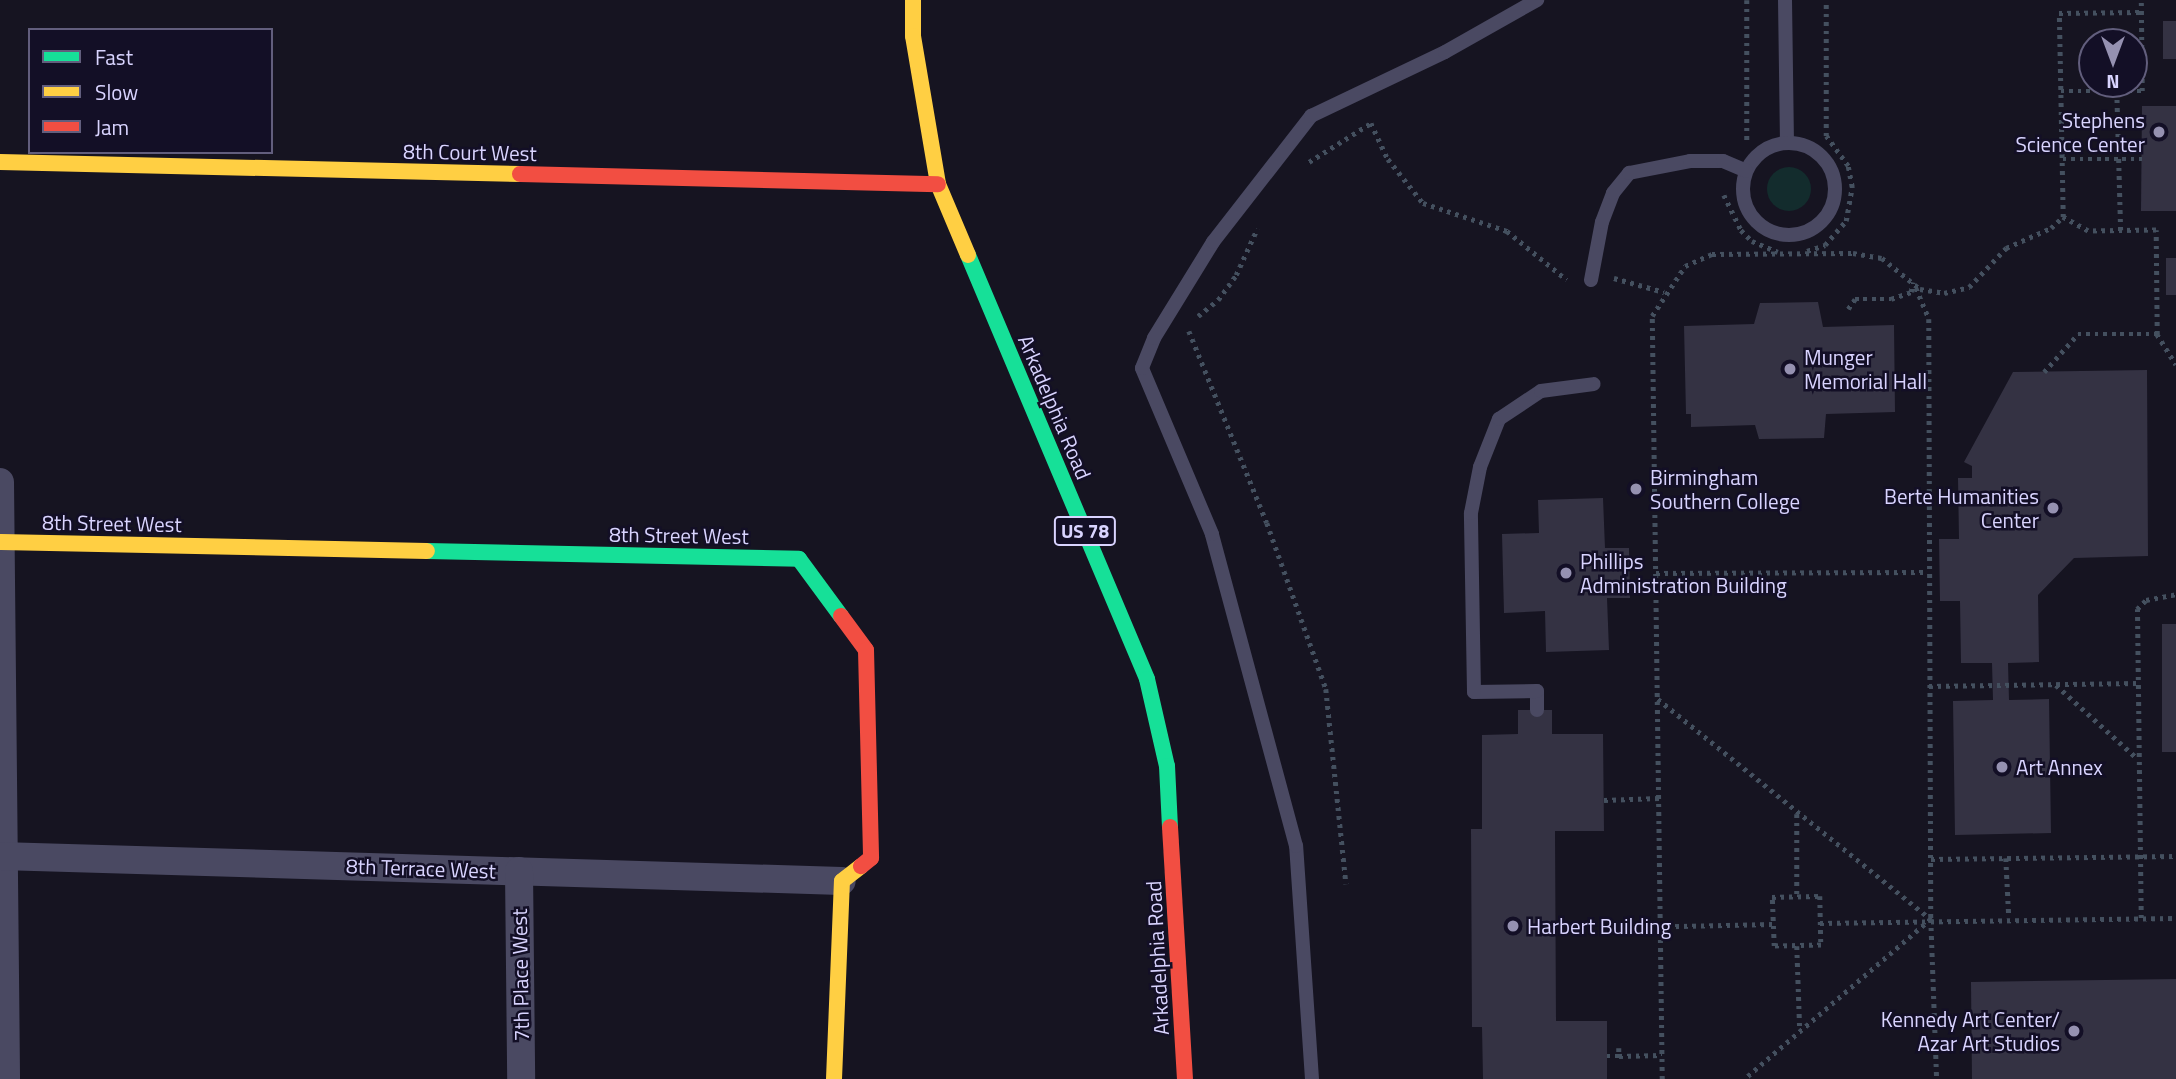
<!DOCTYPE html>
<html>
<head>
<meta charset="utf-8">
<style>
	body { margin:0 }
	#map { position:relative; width:2176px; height:1079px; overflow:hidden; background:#161421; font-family:"Titillium Web",sans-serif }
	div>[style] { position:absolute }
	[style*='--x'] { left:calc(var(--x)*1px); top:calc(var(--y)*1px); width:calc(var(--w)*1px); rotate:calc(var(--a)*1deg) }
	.green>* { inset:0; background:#132c2d }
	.round { border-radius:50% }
	.building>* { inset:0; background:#343243 }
	.path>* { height:4.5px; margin-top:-2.25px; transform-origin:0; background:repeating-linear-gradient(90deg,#44505f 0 3.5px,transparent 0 8.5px) }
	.lane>* { height:14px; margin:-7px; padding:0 7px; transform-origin:7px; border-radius:7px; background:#4a4962 }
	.lane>.ring { margin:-7px; padding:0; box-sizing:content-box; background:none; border:14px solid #4a4962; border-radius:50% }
	.street>* { height:28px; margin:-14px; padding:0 14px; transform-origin:14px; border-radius:14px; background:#4a4962 }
	.fast>* { height:16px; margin:-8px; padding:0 8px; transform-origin:8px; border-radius:8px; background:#16e098 }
	.slow>* { height:16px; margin:-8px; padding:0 8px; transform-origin:8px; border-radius:8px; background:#ffcf43 }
	.jam>* { height:16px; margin:-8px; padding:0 8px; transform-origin:8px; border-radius:8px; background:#f24e42 }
	.dots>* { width:19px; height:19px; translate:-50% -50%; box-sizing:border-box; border:4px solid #130f26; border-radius:50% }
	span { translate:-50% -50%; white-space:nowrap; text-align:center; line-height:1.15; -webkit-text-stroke:5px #130f26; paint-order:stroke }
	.shield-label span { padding:2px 5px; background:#130f26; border:2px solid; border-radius:5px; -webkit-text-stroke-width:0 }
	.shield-label { font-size:19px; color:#d9d4ff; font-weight:700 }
	.poi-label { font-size:21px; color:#d9d4ff }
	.right { translate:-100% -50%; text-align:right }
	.left { translate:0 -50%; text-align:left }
	.street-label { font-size:21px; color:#d9d4ff }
	.legend { position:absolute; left:28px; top:28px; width:245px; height:126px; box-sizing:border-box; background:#130f26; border:2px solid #625e7d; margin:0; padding:9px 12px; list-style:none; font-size:21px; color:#d9d4ff }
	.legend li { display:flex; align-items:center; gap:14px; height:35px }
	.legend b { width:35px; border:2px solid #625e7d }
	.north { position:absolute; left:2078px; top:28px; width:70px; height:70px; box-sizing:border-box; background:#130f26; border:2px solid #625e7d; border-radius:50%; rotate:180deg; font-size:19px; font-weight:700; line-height:28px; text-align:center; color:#d9d4ff }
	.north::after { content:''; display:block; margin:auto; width:24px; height:32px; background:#9591b1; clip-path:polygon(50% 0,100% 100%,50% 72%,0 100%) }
</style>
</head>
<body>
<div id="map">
	<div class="green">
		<i class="round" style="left:1767px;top:167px;width:44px;height:44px"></i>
	</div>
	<div class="building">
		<i style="clip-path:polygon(2163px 21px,2176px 21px,2176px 59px,2163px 59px)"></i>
		<i style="clip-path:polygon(2142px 106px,2176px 106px,2176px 211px,2141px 211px)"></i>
		<i style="clip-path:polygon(2166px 258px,2176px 258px,2176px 295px,2166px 295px)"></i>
		<i style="clip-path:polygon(1818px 302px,1823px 327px,1894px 325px,1895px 412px,1826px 414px,1824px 438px,1759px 439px,1755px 425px,1691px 427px,1691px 414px,1686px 414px,1684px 326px,1754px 324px,1760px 303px)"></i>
		<i style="clip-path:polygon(2147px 370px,2148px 556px,2074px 558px,2038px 595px,2039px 662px,2008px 663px,2009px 700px,2049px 699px,2051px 833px,1955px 835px,1953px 701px,1993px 700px,1992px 663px,1961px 663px,1960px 601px,1940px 601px,1939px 539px,1959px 539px,1958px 478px,1972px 478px,1972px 466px,1964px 462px,2013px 372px)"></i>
		<i style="clip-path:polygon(1603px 498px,1605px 548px,1629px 548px,1630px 598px,1607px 598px,1609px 650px,1546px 652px,1545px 611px,1504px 613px,1502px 534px,1539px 533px,1538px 500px)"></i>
		<i style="clip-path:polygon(2162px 624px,2176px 624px,2176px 752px,2162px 752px)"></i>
		<i style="clip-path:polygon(1518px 710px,1552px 710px,1552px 734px,1603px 734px,1604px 831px,1555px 831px,1556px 1021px,1607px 1021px,1607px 1079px,1483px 1079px,1482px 1027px,1472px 1027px,1471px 829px,1482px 829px,1482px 735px,1518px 734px)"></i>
		<i style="clip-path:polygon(2176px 979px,2176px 1079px,1972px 1079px,1971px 982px)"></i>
	</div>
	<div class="path">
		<i style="--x:1747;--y:0;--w:144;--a:90"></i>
		<i style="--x:2061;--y:91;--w:81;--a:0"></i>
		<i style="--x:2142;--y:91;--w:91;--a:-90.6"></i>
		<i style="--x:2117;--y:91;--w:139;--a:88.4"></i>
		<i style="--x:2063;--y:159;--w:79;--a:0"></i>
		<i style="--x:1309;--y:162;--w:73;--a:-32.2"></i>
		<i style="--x:1371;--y:123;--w:40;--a:65"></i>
		<i style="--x:1388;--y:159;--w:56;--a:51.5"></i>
		<i style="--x:1423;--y:203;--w:89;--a:18.4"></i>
		<i style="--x:1507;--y:231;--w:77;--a:39.2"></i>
		<i style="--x:1724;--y:195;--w:39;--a:64"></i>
		<i style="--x:1741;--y:230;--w:16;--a:45"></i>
		<i style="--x:1752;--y:241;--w:28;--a:23"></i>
		<i style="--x:1807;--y:251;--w:19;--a:-18"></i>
		<i style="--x:1825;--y:245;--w:32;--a:-49"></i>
		<i style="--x:1846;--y:221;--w:35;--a:-80"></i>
		<i style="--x:1852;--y:187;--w:21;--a:-101"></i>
		<i style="--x:1848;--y:166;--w:37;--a:-126"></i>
		<i style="--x:1826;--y:136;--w:136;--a:-90"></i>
		<i style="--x:1614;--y:278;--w:52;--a:15.6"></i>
		<i style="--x:1916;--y:288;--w:34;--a:67"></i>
		<i style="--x:1929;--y:319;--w:600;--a:89.81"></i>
		<i style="--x:1931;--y:919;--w:160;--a:87.9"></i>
		<i style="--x:1848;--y:309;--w:12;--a:-55"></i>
		<i style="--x:1855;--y:299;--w:36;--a:0"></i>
		<i style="--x:1891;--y:299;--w:21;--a:-19"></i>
		<i style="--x:1911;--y:292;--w:10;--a:-79"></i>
		<i style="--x:1198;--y:316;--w:26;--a:-39"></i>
		<i style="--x:1218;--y:300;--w:31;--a:-54"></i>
		<i style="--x:1236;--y:275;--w:51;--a:-65.5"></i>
		<i style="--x:1189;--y:331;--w:207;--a:67.9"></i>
		<i style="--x:1267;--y:523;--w:176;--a:70.4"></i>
		<i style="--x:1326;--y:689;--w:196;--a:84.1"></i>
		<i style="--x:2157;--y:334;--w:36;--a:58"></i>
		<i style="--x:2044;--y:372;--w:51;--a:-48.2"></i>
		<i style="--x:2078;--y:334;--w:79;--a:0"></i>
		<i style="--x:2157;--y:334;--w:104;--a:-90.6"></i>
		<i style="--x:2156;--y:230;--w:68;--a:179.2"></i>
		<i style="--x:2088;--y:231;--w:29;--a:-151"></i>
		<i style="--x:1656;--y:573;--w:272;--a:-0.2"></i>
		<i style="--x:2056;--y:685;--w:110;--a:42.1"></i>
		<i style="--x:1929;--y:686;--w:209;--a:-0.8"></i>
		<i style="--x:1658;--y:699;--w:351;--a:38.9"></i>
		<i style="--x:1931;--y:919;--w:245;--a:139.3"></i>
		<i style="--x:1604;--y:800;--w:55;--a:-2.1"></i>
		<i style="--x:1797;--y:814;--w:83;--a:90"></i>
		<i style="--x:2006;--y:858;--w:60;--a:87.1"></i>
		<i style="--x:1931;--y:859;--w:245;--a:-0.7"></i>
		<i style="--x:1820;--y:896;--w:49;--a:88.8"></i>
		<i style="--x:1821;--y:945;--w:47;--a:178.8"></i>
		<i style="--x:1774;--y:946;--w:49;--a:-92.3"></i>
		<i style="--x:1772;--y:897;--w:48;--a:-1.2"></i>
		<i style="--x:2141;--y:918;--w:309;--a:-90.7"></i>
		<i style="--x:2137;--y:609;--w:13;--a:-45"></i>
		<i style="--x:2146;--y:600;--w:31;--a:-11"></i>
		<i style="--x:1820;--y:923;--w:356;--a:-0.8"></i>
		<i style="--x:1633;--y:927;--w:140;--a:-1.2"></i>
		<i style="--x:1797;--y:946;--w:84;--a:88"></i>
		<i style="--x:1619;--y:1048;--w:8;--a:90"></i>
		<i style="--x:1619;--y:1056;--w:43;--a:-1.3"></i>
		<i style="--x:1607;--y:1056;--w:12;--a:0"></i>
		<i style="--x:1662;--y:1079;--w:763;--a:-90.75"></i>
		<i style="--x:1652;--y:316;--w:60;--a:-56.6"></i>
		<i style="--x:1685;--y:266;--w:30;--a:-24"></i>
		<i style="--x:1712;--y:254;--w:141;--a:-0.4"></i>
		<i style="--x:1853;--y:253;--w:29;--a:10"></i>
		<i style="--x:1882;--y:258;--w:49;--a:39.2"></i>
		<i style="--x:1920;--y:289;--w:24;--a:9"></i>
		<i style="--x:1944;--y:293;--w:26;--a:-13"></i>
		<i style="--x:1969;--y:287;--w:54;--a:-46.5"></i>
		<i style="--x:2006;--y:248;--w:49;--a:-24"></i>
		<i style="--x:2051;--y:228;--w:16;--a:-43"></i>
		<i style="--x:2063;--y:217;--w:204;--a:-91.1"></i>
		<i style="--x:2059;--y:13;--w:82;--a:-0.7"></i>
	</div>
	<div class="lane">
		<i style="--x:1785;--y:0;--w:143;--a:89.2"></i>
		<i class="ring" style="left:1743px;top:143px;width:78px;height:78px"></i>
		<i style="--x:1591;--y:280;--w:59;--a:-79.3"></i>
		<i style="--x:1602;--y:222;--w:31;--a:-69"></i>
		<i style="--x:1613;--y:193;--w:26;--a:-51"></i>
		<i style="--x:1629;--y:173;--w:62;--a:-11.1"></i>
		<i style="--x:1690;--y:161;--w:33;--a:0"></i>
		<i style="--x:1723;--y:161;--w:25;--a:23"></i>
		<i style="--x:1537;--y:710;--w:19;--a:-90"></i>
		<i style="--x:1537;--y:691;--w:63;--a:179.1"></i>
		<i style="--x:1474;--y:692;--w:179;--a:-91"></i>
		<i style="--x:1471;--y:513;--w:47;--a:-78.9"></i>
		<i style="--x:1480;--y:467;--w:52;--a:-68.4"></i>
		<i style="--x:1499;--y:419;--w:50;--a:-33.7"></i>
		<i style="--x:1541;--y:391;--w:53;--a:-7.5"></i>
		<i style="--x:1312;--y:1079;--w:234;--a:-93.9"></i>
		<i style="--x:1296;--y:846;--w:323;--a:-105.1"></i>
		<i style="--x:1212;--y:534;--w:180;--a:-112.9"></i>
		<i style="--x:1142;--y:368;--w:32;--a:-68"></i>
		<i style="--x:1154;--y:338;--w:113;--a:-58.4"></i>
		<i style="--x:1213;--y:242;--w:160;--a:-52.1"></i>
		<i style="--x:1311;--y:116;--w:148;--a:-25.5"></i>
		<i style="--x:1445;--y:52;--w:106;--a:-29.5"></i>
	</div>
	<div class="street">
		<i style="--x:0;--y:482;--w:597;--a:89.42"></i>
		<i style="--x:0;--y:856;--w:842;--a:1.7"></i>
		<i style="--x:519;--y:871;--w:208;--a:89.4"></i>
	</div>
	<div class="fast">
		<i style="--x:968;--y:255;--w:460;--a:67.1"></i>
		<i style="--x:1147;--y:679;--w:89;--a:77.1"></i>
		<i style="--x:1167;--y:766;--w:61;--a:87.2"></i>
		<i style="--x:427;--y:551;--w:372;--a:1.2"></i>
		<i style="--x:799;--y:559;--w:71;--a:53.6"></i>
	</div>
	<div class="slow">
		<i style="--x:913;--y:0;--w:36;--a:90"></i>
		<i style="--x:913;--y:36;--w:150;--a:80.4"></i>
		<i style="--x:938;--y:184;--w:77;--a:67.1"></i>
		<i style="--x:0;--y:162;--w:520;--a:1.32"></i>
		<i style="--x:1;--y:542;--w:426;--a:1.2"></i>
		<i style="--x:834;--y:1079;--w:198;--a:-87.7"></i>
		<i style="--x:842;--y:881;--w:24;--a:-38"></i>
	</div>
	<div class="jam">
		<i style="--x:520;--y:174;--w:418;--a:1.4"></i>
		<i style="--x:841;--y:616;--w:42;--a:53.7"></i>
		<i style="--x:866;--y:650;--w:208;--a:88.6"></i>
		<i style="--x:871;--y:858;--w:13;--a:141"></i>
		<i style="--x:1170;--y:827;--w:252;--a:86.6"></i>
	</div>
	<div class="dots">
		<i style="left:2159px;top:132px;background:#9591b1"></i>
		<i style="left:1790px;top:369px;background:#9591b1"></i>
		<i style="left:1636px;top:489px;background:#9591b1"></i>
		<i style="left:2053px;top:508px;background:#9591b1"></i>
		<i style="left:1566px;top:573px;background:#9591b1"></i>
		<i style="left:2002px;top:767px;background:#9591b1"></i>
		<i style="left:1513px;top:926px;background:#9591b1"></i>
		<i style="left:2074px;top:1031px;background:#9591b1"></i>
	</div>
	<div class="shield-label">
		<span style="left:1085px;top:531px">US 78</span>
	</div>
	<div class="poi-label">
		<span class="right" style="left:2145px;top:132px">Stephens<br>Science Center</span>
		<span class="left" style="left:1804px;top:369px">Munger<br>Memorial Hall</span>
		<span class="left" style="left:1650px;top:489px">Birmingham<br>Southern College</span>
		<span class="right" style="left:2039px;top:508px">Berte Humanities<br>Center</span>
		<span class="left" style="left:1580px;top:573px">Phillips<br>Administration Building</span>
		<span class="left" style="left:2016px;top:767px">Art Annex</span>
		<span class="left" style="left:1527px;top:926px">Harbert Building</span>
		<span class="right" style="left:2060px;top:1031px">Kennedy Art Center/<br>Azar Art Studios</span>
	</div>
	<div class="street-label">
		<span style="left:470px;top:152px;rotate:1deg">8th Court West</span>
		<span style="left:1055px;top:407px;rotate:67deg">Arkadelphia Road</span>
		<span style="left:112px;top:523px;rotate:1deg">8th Street West</span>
		<span style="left:679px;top:535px;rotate:1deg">8th Street West</span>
		<span style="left:421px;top:868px;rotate:2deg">8th Terrace West</span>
		<span style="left:1157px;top:958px;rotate:-93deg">Arkadelphia Road</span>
		<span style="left:520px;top:975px;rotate:-91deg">7th Place West</span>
	</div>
	<ul class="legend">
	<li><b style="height:9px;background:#16e098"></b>Fast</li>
	<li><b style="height:9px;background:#ffcf43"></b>Slow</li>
	<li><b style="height:9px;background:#f24e42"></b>Jam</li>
	</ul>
	<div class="north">N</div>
</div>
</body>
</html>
